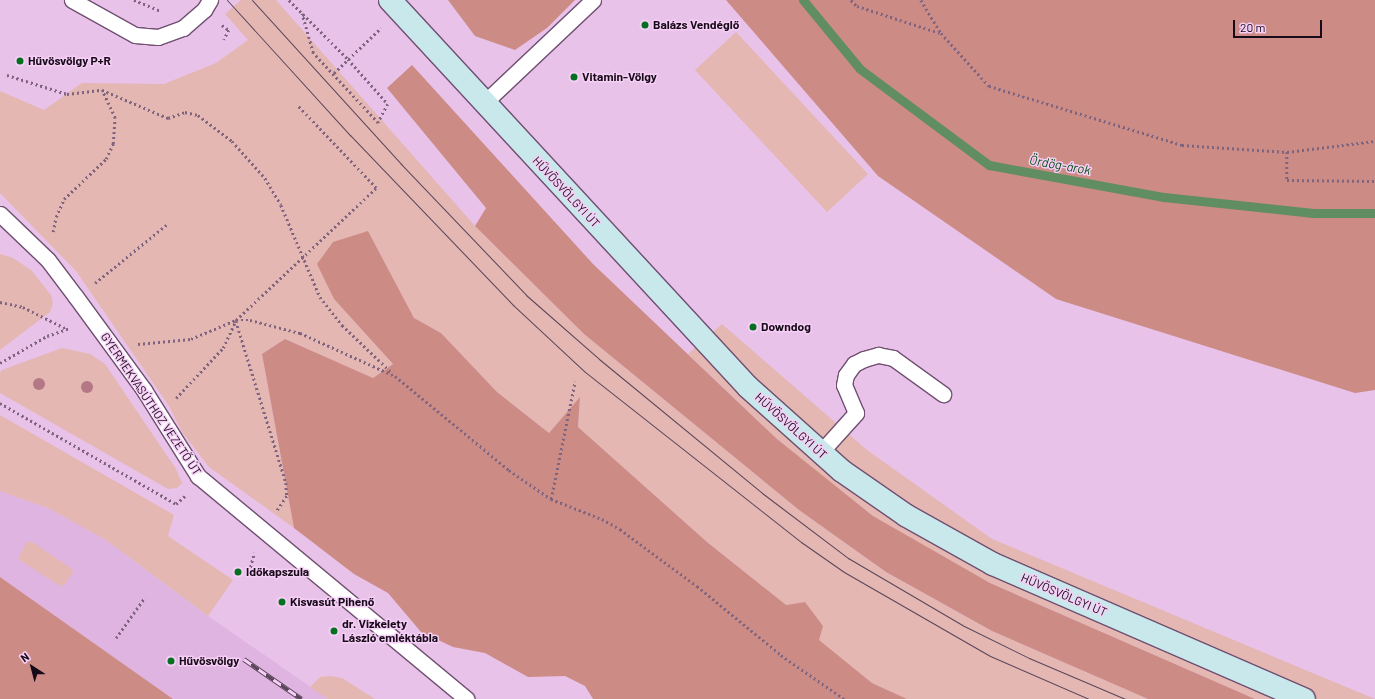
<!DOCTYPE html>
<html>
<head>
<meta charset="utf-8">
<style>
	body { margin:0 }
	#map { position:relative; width:1375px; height:699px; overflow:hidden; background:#e8c2e9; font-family:Barlow,sans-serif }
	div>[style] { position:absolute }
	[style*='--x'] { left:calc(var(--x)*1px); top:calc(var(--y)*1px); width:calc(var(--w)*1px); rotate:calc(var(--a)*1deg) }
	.built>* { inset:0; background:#e0b4e0 }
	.green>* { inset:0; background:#e4b7b2 }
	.forest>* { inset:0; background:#cd8b85 }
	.stream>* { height:9px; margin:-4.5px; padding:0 4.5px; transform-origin:4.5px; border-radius:4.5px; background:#608d62 }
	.path>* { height:2.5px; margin-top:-1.25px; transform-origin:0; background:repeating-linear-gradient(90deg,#7e647f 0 2px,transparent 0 5px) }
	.roads { filter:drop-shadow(1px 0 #704f71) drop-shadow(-1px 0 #704f71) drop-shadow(0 1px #704f71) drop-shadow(0 -1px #704f71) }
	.lane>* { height:15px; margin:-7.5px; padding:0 7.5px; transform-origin:7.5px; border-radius:7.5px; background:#fff }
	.secondary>* { height:22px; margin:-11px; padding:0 11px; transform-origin:11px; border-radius:11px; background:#c8e8ec }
	.tram>* { height:1px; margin:-0.5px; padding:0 0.5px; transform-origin:0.5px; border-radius:0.5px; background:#5a455b }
	.rail>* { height:4.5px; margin-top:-2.25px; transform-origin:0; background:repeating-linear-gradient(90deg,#f6cff6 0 9px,#5a455b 0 18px); box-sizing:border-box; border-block:1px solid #5a455b }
	.trees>* { width:12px; height:12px; margin:-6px; border-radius:50%; background:#b47786 }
	.dots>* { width:11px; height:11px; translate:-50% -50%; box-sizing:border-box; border:2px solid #f6cff6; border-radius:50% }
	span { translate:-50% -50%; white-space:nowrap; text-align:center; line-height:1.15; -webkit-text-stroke:3px #f6cff6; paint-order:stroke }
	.poi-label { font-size:12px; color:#180b19; font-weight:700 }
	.left { translate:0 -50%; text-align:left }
	.street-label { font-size:12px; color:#180b19 }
	.water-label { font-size:13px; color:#044f15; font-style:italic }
	.north { position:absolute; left:12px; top:647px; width:40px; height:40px; -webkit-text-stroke:3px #f6cff6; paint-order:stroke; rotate:324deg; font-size:11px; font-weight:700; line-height:16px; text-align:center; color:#180b19 }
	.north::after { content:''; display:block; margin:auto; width:14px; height:18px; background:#180b19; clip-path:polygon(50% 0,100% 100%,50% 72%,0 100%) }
	.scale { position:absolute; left:1233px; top:20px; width:89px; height:18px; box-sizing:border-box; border:2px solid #180b19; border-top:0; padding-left:5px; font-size:12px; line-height:14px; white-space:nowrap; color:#180b19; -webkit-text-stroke:3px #f6cff6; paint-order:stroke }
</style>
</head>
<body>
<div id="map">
	<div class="built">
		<i style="clip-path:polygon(0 491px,48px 508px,106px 540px,208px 616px,328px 699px,173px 699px,0 577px)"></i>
	</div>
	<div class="green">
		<i style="clip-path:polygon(241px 0,276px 0,475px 226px,584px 334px,799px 510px,886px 572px,992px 631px,1148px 699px,907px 699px,872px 683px,818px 640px,805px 602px,786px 605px,707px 542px,578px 427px,580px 398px,549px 433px,497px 392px,441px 333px,414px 318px,368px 231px,334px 299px,393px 364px,373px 378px,285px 339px,262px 354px,294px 528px,209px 467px,182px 432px,169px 406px,76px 271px,0 193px,0 91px,44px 110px,82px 83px,164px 84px,216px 63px,248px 40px,225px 14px)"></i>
		<i style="clip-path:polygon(736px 32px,868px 174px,827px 212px,695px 70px)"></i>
		<i style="clip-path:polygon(0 254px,13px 258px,31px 270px,51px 295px,53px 304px,50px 312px,0 350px)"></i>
		<i style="clip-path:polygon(722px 324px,867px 450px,992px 539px,1375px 699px,1255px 699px,990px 583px,922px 546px,873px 516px,823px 477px,777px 439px,688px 354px)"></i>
		<i style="clip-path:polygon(62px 348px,90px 354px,105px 364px,176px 469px,182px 483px,177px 488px,168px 489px,0 393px,0 373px,2px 370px)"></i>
		<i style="clip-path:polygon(0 415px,174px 515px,168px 536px,233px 580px,208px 616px,106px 540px,48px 508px,0 491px)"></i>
		<i style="clip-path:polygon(27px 542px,32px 542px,72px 569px,73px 572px,64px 585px,60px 586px,18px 559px)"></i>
		<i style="clip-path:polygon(330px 676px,342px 678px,375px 699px,328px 699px,310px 687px,320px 677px)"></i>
	</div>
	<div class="forest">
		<i style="clip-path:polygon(448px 0,575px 0,547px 28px,515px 50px,475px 36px)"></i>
		<i style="clip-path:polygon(726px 0,1375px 0,1375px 390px,1355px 393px,1056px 299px,878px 176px)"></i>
		<i style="clip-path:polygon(412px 65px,593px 264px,777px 439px,873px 516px,990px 583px,1255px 699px,1148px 699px,992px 631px,886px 572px,799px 510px,584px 334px,475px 226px,486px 208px,387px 88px)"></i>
		<i style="clip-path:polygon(368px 231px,414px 318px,441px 333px,497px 392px,549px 433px,580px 397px,578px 427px,707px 542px,786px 605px,805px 602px,823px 626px,819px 640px,872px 683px,907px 699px,593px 699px,585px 686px,565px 676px,528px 677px,485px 653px,453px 647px,421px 632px,388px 593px,354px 574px,294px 528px,262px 354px,285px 339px,373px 378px,393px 364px,334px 299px,317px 264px,333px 242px)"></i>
		<i style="clip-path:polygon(0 577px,173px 699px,0 699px)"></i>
	</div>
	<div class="stream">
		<i style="--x:803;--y:0;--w:89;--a:50.4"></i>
		<i style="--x:860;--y:69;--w:161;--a:36.7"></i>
		<i style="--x:989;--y:165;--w:178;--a:10.4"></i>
		<i style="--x:1164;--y:197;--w:150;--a:6.1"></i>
		<i style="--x:1313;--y:213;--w:62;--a:0"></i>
	</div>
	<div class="path">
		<i style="--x:134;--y:0;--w:29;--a:22"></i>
		<i style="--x:289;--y:0;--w:83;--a:45"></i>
		<i style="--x:348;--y:59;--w:60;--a:48.4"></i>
		<i style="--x:388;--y:104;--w:21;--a:118"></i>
		<i style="--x:378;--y:123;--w:96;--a:-132.9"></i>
		<i style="--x:313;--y:53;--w:41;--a:-105.8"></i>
		<i style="--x:851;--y:0;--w:8;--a:45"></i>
		<i style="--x:857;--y:6;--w:87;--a:18"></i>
		<i style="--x:921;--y:0;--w:39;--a:59"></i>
		<i style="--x:941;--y:33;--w:72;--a:47.8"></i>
		<i style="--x:989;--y:86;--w:202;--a:17"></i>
		<i style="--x:1182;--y:145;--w:105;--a:3.8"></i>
		<i style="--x:1287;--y:152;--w:89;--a:-7.1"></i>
		<i style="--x:222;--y:25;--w:9;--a:36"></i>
		<i style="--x:229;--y:30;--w:11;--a:117"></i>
		<i style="--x:334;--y:73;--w:65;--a:-43.8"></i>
		<i style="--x:7;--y:75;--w:63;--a:17.6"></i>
		<i style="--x:67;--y:94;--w:35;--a:-7"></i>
		<i style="--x:1287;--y:152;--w:28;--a:90"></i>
		<i style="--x:1287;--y:180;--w:88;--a:0.7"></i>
		<i style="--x:53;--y:232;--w:15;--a:-79"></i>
		<i style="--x:56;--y:217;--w:20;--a:-66"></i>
		<i style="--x:64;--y:199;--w:58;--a:-43.6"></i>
		<i style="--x:106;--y:159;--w:17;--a:-65"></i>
		<i style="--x:113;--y:144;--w:26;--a:-86"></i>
		<i style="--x:115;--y:118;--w:31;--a:-115"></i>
		<i style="--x:102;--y:90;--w:72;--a:23"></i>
		<i style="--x:168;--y:118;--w:18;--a:-19"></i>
		<i style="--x:185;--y:112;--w:13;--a:13"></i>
		<i style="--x:198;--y:115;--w:43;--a:37.4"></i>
		<i style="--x:232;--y:141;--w:50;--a:48.3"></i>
		<i style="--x:265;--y:178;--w:31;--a:59"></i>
		<i style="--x:281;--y:205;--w:100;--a:67"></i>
		<i style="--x:320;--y:297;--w:36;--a:52"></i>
		<i style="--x:342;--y:325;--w:69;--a:43.8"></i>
		<i style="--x:95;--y:283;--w:92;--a:-39.2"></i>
		<i style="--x:0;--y:302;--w:24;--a:12"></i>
		<i style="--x:23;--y:307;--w:49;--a:26.6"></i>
		<i style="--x:236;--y:321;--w:170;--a:72.8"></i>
		<i style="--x:286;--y:483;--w:13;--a:86"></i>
		<i style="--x:287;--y:496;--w:18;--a:124"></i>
		<i style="--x:138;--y:344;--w:53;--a:-5.4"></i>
		<i style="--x:191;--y:339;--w:49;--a:-22.9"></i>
		<i style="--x:236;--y:320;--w:14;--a:0"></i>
		<i style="--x:250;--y:320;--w:52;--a:14.6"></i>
		<i style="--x:300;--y:333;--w:104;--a:24.4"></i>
		<i style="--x:395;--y:376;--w:148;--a:39.5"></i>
		<i style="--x:509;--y:470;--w:51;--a:34.6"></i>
		<i style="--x:551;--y:499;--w:55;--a:21.4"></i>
		<i style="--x:602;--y:519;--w:21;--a:29"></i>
		<i style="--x:620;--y:529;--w:96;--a:36.5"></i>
		<i style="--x:697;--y:586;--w:109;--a:39.4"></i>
		<i style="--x:781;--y:655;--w:77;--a:34.9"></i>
		<i style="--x:0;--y:363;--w:54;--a:-29.9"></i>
		<i style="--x:47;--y:336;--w:24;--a:-19"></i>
		<i style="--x:176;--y:398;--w:69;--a:-46.8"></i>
		<i style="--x:223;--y:348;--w:31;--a:-65"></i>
		<i style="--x:236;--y:320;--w:192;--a:-43.3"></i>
		<i style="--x:376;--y:188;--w:113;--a:-133.6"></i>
		<i style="--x:0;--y:403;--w:203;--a:29.8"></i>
		<i style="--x:176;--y:504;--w:12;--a:-42"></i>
		<i style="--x:551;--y:499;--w:120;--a:-78.5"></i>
		<i style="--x:249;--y:572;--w:20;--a:-75"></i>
		<i style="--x:116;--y:638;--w:50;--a:-54.7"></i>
	</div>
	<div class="roads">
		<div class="lane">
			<i style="--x:72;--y:0;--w:72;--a:29.1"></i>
			<i style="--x:135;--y:35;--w:23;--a:5"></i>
			<i style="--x:158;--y:37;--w:27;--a:-20"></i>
			<i style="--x:183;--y:28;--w:28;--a:-41"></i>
			<i style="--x:204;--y:10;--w:12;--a:-59"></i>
			<i style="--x:484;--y:103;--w:150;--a:-43.4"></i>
			<i style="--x:0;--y:214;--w:66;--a:43.8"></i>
			<i style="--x:48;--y:260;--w:46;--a:52.9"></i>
			<i style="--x:76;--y:297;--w:115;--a:53.8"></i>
			<i style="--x:144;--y:390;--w:102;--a:57.9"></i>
			<i style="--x:198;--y:476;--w:349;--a:39.7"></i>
			<i style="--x:820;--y:453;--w:54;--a:-48"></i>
			<i style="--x:856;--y:413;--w:30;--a:-113"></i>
			<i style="--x:844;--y:385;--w:10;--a:-79"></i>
			<i style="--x:846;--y:375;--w:14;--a:-54"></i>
			<i style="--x:854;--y:364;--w:11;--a:-27"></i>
			<i style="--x:864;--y:359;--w:15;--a:-16"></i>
			<i style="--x:878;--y:355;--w:15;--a:11"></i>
			<i style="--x:893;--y:358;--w:62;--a:35.8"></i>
		</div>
		<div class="secondary">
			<i style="--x:390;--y:0;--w:527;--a:47.23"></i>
			<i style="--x:748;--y:387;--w:126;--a:41.8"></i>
			<i style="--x:842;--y:471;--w:79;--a:34.7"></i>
			<i style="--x:907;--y:516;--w:98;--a:29.2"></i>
			<i style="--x:993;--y:564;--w:339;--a:23.5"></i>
		</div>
	</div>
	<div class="tram">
		<i style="--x:227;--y:0;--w:183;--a:47.7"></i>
		<i style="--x:350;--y:135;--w:236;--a:46.2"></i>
		<i style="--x:513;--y:305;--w:98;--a:42.9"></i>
		<i style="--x:585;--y:372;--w:275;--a:38.2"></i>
		<i style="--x:801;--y:542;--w:52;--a:34.9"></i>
		<i style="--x:844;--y:572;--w:168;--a:29.9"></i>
		<i style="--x:990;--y:656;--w:108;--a:23.5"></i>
		<i style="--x:252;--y:0;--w:222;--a:47.7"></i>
		<i style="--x:401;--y:164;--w:181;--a:46.3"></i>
		<i style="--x:526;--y:295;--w:97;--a:41.2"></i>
		<i style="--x:599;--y:359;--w:211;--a:39.4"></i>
		<i style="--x:762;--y:493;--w:108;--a:37.1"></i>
		<i style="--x:848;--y:558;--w:132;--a:30.4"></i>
		<i style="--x:962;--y:625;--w:75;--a:26.2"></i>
		<i style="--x:1029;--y:658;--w:104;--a:23.1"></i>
	</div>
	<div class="rail">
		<i style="--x:244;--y:659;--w:70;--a:34.6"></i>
	</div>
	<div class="trees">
		<i style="left:39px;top:384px"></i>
		<i style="left:87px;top:387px"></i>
	</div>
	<div class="dots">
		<i style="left:645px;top:25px;background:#037020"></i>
		<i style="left:20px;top:61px;background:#037020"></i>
		<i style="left:574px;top:77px;background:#037020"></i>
		<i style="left:753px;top:327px;background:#037020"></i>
		<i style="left:238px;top:572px;background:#037020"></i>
		<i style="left:282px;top:602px;background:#037020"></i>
		<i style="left:334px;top:631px;background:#037020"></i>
		<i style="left:171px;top:661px;background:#037020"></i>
	</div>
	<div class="poi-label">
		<span class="left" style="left:653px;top:25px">Balázs Vendéglő</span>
		<span class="left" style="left:28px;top:61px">Hűvösvölgy P+R</span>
		<span class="left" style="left:582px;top:77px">Vitamin-Völgy</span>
		<span class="left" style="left:761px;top:327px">Downdog</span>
		<span class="left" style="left:246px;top:572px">Időkapszula</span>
		<span class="left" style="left:290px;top:602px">Kisvasút Pihenő</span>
		<span class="left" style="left:342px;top:631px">dr. Vizkelety<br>László emléktábla</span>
		<span class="left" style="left:179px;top:661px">Hűvösvölgy</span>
	</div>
	<div class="street-label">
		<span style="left:566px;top:192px;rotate:47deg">HŰVÖSVÖLGYI ÚT</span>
		<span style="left:151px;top:404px;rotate:56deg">GYERMEKVASÚTHOZ VEZETŐ ÚT</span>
		<span style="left:791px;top:426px;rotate:42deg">HŰVÖSVÖLGYI ÚT</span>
		<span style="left:1064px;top:595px;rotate:23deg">HŰVÖSVÖLGYI ÚT</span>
	</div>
	<div class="water-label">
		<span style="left:1060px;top:165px;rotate:10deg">Ördög-árok</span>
	</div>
	<div class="north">N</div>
	<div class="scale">20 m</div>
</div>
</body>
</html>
